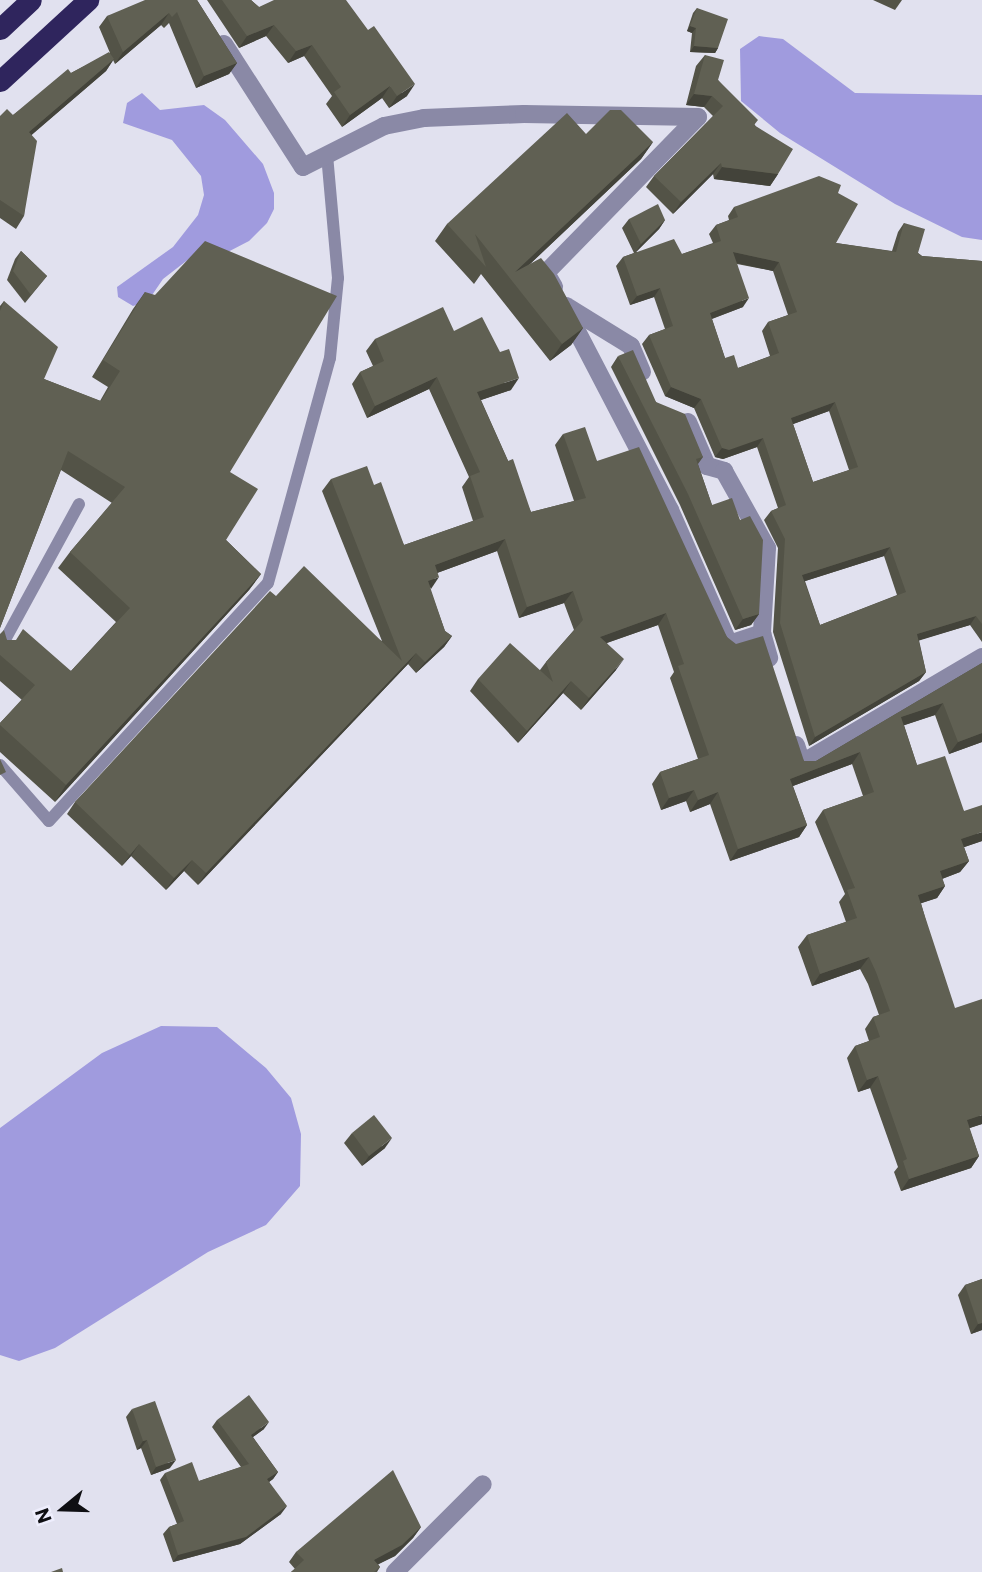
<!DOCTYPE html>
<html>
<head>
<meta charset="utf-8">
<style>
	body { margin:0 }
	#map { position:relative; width:982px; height:1572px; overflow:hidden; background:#e1e1ef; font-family:Commissioner,sans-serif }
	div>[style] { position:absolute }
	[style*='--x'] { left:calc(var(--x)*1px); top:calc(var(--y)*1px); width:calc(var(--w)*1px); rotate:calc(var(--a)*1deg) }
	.water>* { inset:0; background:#a09bde }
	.lane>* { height:12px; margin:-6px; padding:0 6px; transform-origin:6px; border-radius:6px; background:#8a89a6 }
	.street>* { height:18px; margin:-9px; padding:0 9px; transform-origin:9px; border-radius:9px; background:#8a89a6 }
	.highway>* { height:21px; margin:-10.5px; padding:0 10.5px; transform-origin:10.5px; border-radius:10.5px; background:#2f255d }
	.wall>* { inset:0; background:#535347 }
	.shaded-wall>* { inset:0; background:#43433a }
	.building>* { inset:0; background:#606053 }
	span { translate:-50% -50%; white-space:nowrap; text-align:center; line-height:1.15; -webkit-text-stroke:6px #eeeefd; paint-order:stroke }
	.north { position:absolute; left:28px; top:1474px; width:70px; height:70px; -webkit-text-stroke:5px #eeeefd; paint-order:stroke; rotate:251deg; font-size:19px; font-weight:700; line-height:28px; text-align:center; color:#0f0f13 }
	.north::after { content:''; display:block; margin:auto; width:24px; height:32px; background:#0f0f13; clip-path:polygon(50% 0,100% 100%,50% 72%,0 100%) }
</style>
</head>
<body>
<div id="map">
	<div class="water">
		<i style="clip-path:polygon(759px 36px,783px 39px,855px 93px,982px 95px,982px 240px,962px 237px,895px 204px,780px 133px,741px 101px,740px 49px)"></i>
		<i style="clip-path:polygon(142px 93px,160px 110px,204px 105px,225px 120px,263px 164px,274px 193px,274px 209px,267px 223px,249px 241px,222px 255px,194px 255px,163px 279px,148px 301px,133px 306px,118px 297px,117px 287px,173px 247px,198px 215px,204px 195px,201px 176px,172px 140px,123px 123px,127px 103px)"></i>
		<i style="clip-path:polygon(161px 1026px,217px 1027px,266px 1068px,291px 1098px,301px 1134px,300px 1186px,266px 1225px,208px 1252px,55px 1348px,19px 1361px,0 1355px,0 1128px,102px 1053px)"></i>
	</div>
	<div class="lane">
		<i style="--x:0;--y:649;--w:165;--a:-61.4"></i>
		<i style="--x:0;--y:765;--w:74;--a:48.8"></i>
		<i style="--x:49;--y:821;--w:323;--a:-47.4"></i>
		<i style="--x:268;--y:583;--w:233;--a:-74.6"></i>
		<i style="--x:330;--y:358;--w:80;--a:-84.3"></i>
		<i style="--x:338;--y:278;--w:123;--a:-95.1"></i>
	</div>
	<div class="street">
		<i style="--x:224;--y:44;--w:146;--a:57.3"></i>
		<i style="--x:303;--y:167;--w:91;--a:-26.8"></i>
		<i style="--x:384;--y:126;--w:41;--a:-11.3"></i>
		<i style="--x:424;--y:118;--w:100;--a:-2.3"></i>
		<i style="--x:524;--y:114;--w:174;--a:1"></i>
		<i style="--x:698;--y:117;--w:218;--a:134.3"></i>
		<i style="--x:546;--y:273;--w:16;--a:60"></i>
		<i style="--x:566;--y:306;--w:76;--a:31.6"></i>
		<i style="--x:631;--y:346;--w:28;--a:67"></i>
		<i style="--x:567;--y:312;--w:223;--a:62.5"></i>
		<i style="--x:670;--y:510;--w:146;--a:66.2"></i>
		<i style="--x:729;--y:644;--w:35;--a:-18"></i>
		<i style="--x:762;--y:633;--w:26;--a:74"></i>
		<i style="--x:688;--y:422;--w:48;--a:66.6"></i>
		<i style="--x:707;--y:466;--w:18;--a:16"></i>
		<i style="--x:724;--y:471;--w:88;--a:60.8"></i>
		<i style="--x:767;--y:548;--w:85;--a:93.4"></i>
		<i style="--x:796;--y:745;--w:19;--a:72"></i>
		<i style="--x:802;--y:763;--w:209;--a:-30.5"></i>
		<i style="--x:395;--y:1572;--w:124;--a:-45"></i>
	</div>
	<div class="highway">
		<i style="--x:0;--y:29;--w:42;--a:-43.1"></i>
		<i style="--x:0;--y:81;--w:120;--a:-42.6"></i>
	</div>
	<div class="wall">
		<i style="clip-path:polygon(197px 0,237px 63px,229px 74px,196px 88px,169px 23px,164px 28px,161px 25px,115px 64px,113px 60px,106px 71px,31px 135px,24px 216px,16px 229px,0 218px,0 116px,13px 115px,71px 73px,110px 53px,99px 27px,107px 16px)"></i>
		<i style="clip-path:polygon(207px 0,251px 0,259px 7px,407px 96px,389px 108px,382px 98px,342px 127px,326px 104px,332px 96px,304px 56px,288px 63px,266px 36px,239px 48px)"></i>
		<i style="clip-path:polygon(873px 0,902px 0,895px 10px)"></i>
		<i style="clip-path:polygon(697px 8px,718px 48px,715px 53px,690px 52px,692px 33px,687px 31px,693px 13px)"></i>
		<i style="clip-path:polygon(705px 55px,718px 80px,755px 125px,778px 174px,770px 186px,714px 179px,713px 174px,673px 214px,646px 187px,654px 176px,713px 116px,704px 107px,686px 105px,696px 66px)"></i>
		<i style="clip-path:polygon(653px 142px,641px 159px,529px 265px,583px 328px,571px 345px,550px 361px,481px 274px,474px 284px,435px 241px,447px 224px)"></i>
		<i style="clip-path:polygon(evenodd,838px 193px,836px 243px,892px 251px,898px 232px,904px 223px,918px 253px,922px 256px,982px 261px,982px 642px,970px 625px,919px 640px,926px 672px,919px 681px,809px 746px,773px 632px,778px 548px,764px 520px,771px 511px,778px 508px,757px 447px,723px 459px,715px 457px,694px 408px,665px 396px,642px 344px,649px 335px,665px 329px,654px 297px,630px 305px,616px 266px,623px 257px,634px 253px,622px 228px,629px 219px,665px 220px,659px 229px,636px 252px,682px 254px,713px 243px,709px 234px,716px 225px,729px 220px,728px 216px,734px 207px,838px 193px,737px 264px,773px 271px,788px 315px,768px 322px,762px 331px,770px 356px,738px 368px,725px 358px,712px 319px,743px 307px,737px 264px,838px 193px,829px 411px,849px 470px,813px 482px,793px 424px,829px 411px,838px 193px,884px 556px,897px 595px,820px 625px,805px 581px,884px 556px)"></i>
		<i style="clip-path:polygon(21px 251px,47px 276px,25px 303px,7px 280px,15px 259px)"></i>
		<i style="clip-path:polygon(145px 292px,230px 472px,226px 540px,261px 574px,249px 590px,55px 802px,0 752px,0 723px,22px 700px,0 681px,0 634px,7px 640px,71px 671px,116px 622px,58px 568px,70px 552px,112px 503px,61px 470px,0 628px,0 306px,4px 301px,44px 379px,100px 401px,108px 387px,92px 377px,133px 309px)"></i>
		<i style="clip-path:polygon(454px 331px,511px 390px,481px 400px,531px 512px,574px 501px,555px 445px,563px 434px,597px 461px,727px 637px,804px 761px,816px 761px,982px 663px,982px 742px,949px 754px,935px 715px,904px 725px,917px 765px,964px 811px,982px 841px,964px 847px,969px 861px,960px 872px,942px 879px,945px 886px,937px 898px,921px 903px,982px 1124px,969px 1128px,979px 1156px,971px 1168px,901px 1191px,894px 1172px,898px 1167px,870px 1088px,858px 1092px,847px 1058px,855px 1046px,869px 1041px,865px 1029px,873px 1017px,879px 1015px,868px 984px,860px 969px,812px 986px,798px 947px,807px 935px,846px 922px,839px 902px,845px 894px,815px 822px,823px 810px,863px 796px,852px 764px,793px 786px,807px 825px,799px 837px,730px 861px,710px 804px,690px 812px,686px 801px,661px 810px,652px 784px,660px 772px,698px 759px,670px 678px,674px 672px,658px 625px,607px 643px,616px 670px,581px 710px,563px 693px,518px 743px,470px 691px,478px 679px,540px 670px,546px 662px,574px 630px,564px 603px,519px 618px,497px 551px,437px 573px,430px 589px,445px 631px,452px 636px,444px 647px,416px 673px,408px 664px,198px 885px,184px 871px,166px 890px,131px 856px,122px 866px,67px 814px,75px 802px,276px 596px,382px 641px,322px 491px,331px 479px,374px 485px,404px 545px,473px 521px,462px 487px,469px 477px,429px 389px,367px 418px,352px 384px,360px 372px,373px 366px,366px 351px,375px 339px)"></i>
		<i style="clip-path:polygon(618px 356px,656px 402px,703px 457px,698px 464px,712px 505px,740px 520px,759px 614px,751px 625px,735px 630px,680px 505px,611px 367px)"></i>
		<i style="clip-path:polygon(352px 1133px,385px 1148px,362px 1166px,344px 1143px)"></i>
		<i style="clip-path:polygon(982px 1279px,982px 1330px,971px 1334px,958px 1295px,965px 1285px)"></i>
		<i style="clip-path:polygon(132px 1409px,170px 1468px,151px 1475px,141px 1448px,137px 1450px,126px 1417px)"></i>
		<i style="clip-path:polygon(217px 1420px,264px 1429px,253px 1437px,278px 1472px,273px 1479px,269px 1482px,281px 1514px,240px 1544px,173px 1562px,163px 1534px,169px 1527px,177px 1524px,160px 1480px,165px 1473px,199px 1481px,241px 1467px,212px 1427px)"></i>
		<i style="clip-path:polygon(421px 1527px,413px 1538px,395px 1556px,378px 1564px,380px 1567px,377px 1572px,291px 1572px,295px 1569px,289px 1562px,296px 1552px)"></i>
	</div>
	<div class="shaded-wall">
		<i style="clip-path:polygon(169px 13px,161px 25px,115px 64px,123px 52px)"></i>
		<i style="clip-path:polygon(274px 25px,266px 36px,239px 48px,247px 36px)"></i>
		<i style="clip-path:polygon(690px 26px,696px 28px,692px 33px,687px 31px)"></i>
		<i style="clip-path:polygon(312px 45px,304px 56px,288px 63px,296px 51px)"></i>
		<i style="clip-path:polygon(694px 46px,718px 48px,715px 53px,690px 52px)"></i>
		<i style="clip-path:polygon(114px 59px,106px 71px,20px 145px,29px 132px)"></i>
		<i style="clip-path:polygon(237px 63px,229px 74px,196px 88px,204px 76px)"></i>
		<i style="clip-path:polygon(415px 84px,407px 96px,389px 108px,397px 96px)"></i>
		<i style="clip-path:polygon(390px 86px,382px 98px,342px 127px,350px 115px)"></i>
		<i style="clip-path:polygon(694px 94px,712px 96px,704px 107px,686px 105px)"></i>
		<i style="clip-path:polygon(653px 142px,641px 159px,512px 281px,515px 272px)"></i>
		<i style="clip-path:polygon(721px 163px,713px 174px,673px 214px,681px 202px)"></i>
		<i style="clip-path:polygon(722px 167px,778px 174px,770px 186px,714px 179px)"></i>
		<i style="clip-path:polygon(665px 220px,659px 229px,635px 253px,641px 244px)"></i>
		<i style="clip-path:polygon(733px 252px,779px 262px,773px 271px,727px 261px)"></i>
		<i style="clip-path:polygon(660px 288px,654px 297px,630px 305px,637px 296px)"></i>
		<i style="clip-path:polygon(749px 298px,743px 307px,703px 322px,710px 313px)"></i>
		<i style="clip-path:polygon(583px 328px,571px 345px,550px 361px,562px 344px)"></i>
		<i style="clip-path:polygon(437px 377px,429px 389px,367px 418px,375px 406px)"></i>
		<i style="clip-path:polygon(519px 378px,511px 390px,469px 404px,477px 392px)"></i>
		<i style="clip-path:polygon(671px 387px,701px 399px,694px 408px,665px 396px)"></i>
		<i style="clip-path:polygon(835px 402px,829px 411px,785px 427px,791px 418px)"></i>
		<i style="clip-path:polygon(763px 438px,757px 447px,723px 459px,715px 457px,722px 448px)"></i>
		<i style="clip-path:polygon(505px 539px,497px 551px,426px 577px,435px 565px)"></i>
		<i style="clip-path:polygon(890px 547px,884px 556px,796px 584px,802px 575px)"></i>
		<i style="clip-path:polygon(261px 574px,249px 590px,55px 802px,66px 785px)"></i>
		<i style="clip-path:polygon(439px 577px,431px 589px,428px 581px)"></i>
		<i style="clip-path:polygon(573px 591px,564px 603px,519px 618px,527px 607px)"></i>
		<i style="clip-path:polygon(666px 613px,658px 625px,592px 648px,600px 637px)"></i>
		<i style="clip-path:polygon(759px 614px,751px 625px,735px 630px,743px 619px)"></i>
		<i style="clip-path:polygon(976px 616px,970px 625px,911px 643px,917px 634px)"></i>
		<i style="clip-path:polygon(452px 636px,444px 647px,416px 673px,425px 662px)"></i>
		<i style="clip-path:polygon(416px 653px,408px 664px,198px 885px,206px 873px)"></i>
		<i style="clip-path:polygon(624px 659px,616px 670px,581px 710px,589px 698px)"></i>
		<i style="clip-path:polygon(926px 672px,919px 681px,809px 746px,815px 737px)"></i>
		<i style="clip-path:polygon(571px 681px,563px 693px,518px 743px,527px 731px)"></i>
		<i style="clip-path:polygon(943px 703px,935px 715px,893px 729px,901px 717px)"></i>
		<i style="clip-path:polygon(982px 733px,982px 742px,949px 754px,958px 742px)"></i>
		<i style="clip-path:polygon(860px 752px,852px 764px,782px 790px,790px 779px)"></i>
		<i style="clip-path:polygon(694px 790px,686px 801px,661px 810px,669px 798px)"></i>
		<i style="clip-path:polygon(718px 792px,710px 804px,690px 812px,698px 800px)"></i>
		<i style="clip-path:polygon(807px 825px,799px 837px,730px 861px,738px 849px)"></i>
		<i style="clip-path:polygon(982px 832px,982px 841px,953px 851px,961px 839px)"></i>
		<i style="clip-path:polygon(139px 844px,131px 856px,122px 866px,130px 855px)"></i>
		<i style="clip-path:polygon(192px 860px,184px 871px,166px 890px,174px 878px)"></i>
		<i style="clip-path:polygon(969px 861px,960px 872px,931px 883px,940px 871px)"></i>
		<i style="clip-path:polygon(945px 886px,937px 898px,910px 907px,918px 895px)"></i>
		<i style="clip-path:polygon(869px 957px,860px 969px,812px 986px,820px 974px)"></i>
		<i style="clip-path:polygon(878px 1076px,870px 1088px,858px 1092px,867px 1080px)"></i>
		<i style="clip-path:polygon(982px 1115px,982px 1124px,958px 1132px,967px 1120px)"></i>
		<i style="clip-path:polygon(392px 1138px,385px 1148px,362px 1166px,369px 1156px)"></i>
		<i style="clip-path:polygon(979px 1156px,971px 1168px,901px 1191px,909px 1179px)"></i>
		<i style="clip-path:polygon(982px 1323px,982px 1330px,971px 1334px,978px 1324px)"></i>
		<i style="clip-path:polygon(269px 1422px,264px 1429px,246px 1442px,251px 1435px)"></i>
		<i style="clip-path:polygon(147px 1440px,141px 1448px,137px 1450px,143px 1441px)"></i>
		<i style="clip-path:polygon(176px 1460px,170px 1468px,151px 1475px,156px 1467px)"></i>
		<i style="clip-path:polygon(278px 1472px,273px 1479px,262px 1487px,267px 1479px)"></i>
		<i style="clip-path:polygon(287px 1506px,281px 1514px,240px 1544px,173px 1562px,178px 1555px)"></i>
		<i style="clip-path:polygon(421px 1527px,413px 1538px,395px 1556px,367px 1570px,374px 1560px)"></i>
	</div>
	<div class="building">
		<i style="clip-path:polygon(145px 0,197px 0,237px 63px,204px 76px,177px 12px,172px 17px,169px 13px,123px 52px,107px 16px)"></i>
		<i style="clip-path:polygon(222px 0,251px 0,259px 7px,274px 0,346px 0,368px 30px,374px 26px,415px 84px,397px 96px,390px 86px,350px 115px,334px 92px,341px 87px,312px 45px,296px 51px,274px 25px,247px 36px)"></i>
		<i style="clip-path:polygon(697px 8px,728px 19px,718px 48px,694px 46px,696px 28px,690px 26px)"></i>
		<i style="clip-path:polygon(109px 52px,114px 59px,29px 132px,37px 141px,24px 216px,0 200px,0 116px,7px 109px,13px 115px,68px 69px,71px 73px)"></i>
		<i style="clip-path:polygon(705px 55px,724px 60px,718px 80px,758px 120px,754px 125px,793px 149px,778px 174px,722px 167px,721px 163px,681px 202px,654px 176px,723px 106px,712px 96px,694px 94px)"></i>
		<i style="clip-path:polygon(610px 110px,621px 110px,653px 142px,515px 272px,541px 258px,554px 274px,583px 328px,562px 344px,475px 234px,486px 267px,447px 224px,567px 113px,586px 134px)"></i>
		<i style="clip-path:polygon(evenodd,819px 176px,841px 185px,838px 193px,858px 204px,836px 243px,896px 252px,904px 223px,925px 229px,918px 253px,922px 256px,982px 261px,982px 624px,976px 616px,917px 634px,926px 672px,815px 737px,780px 623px,785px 539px,771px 511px,786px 505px,763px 438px,729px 450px,722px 448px,701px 399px,671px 387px,649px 335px,673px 326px,660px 288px,637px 296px,623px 257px,674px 239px,682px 254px,721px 241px,716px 225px,738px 217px,734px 207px,819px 176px,733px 252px,779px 262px,797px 312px,768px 322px,779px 353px,738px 368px,734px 355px,725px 358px,710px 313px,749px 298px,733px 252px,819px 176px,835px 402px,858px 467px,813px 482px,791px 418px,835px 402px,819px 176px,890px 547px,906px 592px,820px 625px,802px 575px,890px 547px)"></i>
		<i style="clip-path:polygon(658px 204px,665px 220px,641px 244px,629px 219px)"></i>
		<i style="clip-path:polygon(205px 241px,337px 296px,230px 472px,258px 489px,226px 540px,261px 574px,66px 785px,0 725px,0 723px,35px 685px,0 655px,0 634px,4px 630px,7px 640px,16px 640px,23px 629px,71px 671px,130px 608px,70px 552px,125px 487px,68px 451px,0 628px,0 311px,4px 301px,58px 347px,44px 379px,101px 401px,120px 371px,103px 360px,145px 292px,155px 295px)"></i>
		<i style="clip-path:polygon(21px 251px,47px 276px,31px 295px,13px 271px)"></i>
		<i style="clip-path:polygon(443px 307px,454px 331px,482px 317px,500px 352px,509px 349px,519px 378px,477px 392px,508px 461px,513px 459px,531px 512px,586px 498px,563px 434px,585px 427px,597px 461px,639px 447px,727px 637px,736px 644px,763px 636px,804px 761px,816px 761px,982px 663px,982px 733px,958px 742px,943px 703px,901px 717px,917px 765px,945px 756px,964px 811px,982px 805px,982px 832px,961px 839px,969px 861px,940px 871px,945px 886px,918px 895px,955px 1008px,982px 999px,982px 1115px,967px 1120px,979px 1156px,909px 1179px,903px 1161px,907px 1159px,878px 1076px,867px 1080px,855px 1046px,880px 1037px,873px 1017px,890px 1011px,876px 972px,869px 957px,820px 974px,807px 935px,857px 918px,847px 890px,855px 888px,823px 810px,874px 792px,860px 752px,790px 779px,807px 825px,738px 849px,718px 792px,698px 800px,694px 790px,669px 798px,660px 772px,709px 755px,678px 666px,684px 664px,666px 613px,600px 637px,624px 659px,589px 698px,571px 681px,527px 731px,478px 679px,510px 643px,553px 682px,546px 662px,583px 620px,573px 591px,527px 607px,505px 539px,435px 565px,439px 577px,428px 581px,445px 631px,452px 636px,425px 662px,416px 653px,206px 873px,192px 860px,174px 878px,139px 844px,130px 855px,75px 802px,270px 591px,276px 596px,304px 566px,402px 661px,331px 479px,367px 466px,374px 485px,381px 482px,404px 545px,484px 517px,470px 476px,480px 472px,437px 377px,375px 406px,360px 372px,384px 361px,375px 339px)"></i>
		<i style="clip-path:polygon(633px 350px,656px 402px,685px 414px,703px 457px,696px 459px,712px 505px,732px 498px,740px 520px,750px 516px,763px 540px,759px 614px,743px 619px,688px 494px,618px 356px)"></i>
		<i style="clip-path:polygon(0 759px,6px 772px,0 775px)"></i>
		<i style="clip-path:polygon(374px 1115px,392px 1138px,369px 1156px,352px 1133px)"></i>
		<i style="clip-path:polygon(982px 1279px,982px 1323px,978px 1324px,965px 1285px)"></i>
		<i style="clip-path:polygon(249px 1395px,269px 1422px,251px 1435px,278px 1472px,267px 1479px,287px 1506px,246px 1537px,178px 1555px,169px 1527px,184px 1521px,165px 1473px,192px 1462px,199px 1481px,249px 1464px,217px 1420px)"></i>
		<i style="clip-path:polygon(155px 1401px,176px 1460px,156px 1467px,147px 1440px,143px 1441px,132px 1409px)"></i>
		<i style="clip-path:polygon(393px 1470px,421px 1527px,402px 1545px,374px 1560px,380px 1567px,374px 1572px,291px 1572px,304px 1560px,296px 1552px)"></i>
		<i style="clip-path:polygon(62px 1568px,63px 1572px,51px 1572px)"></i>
	</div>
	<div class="north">N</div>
</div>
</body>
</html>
